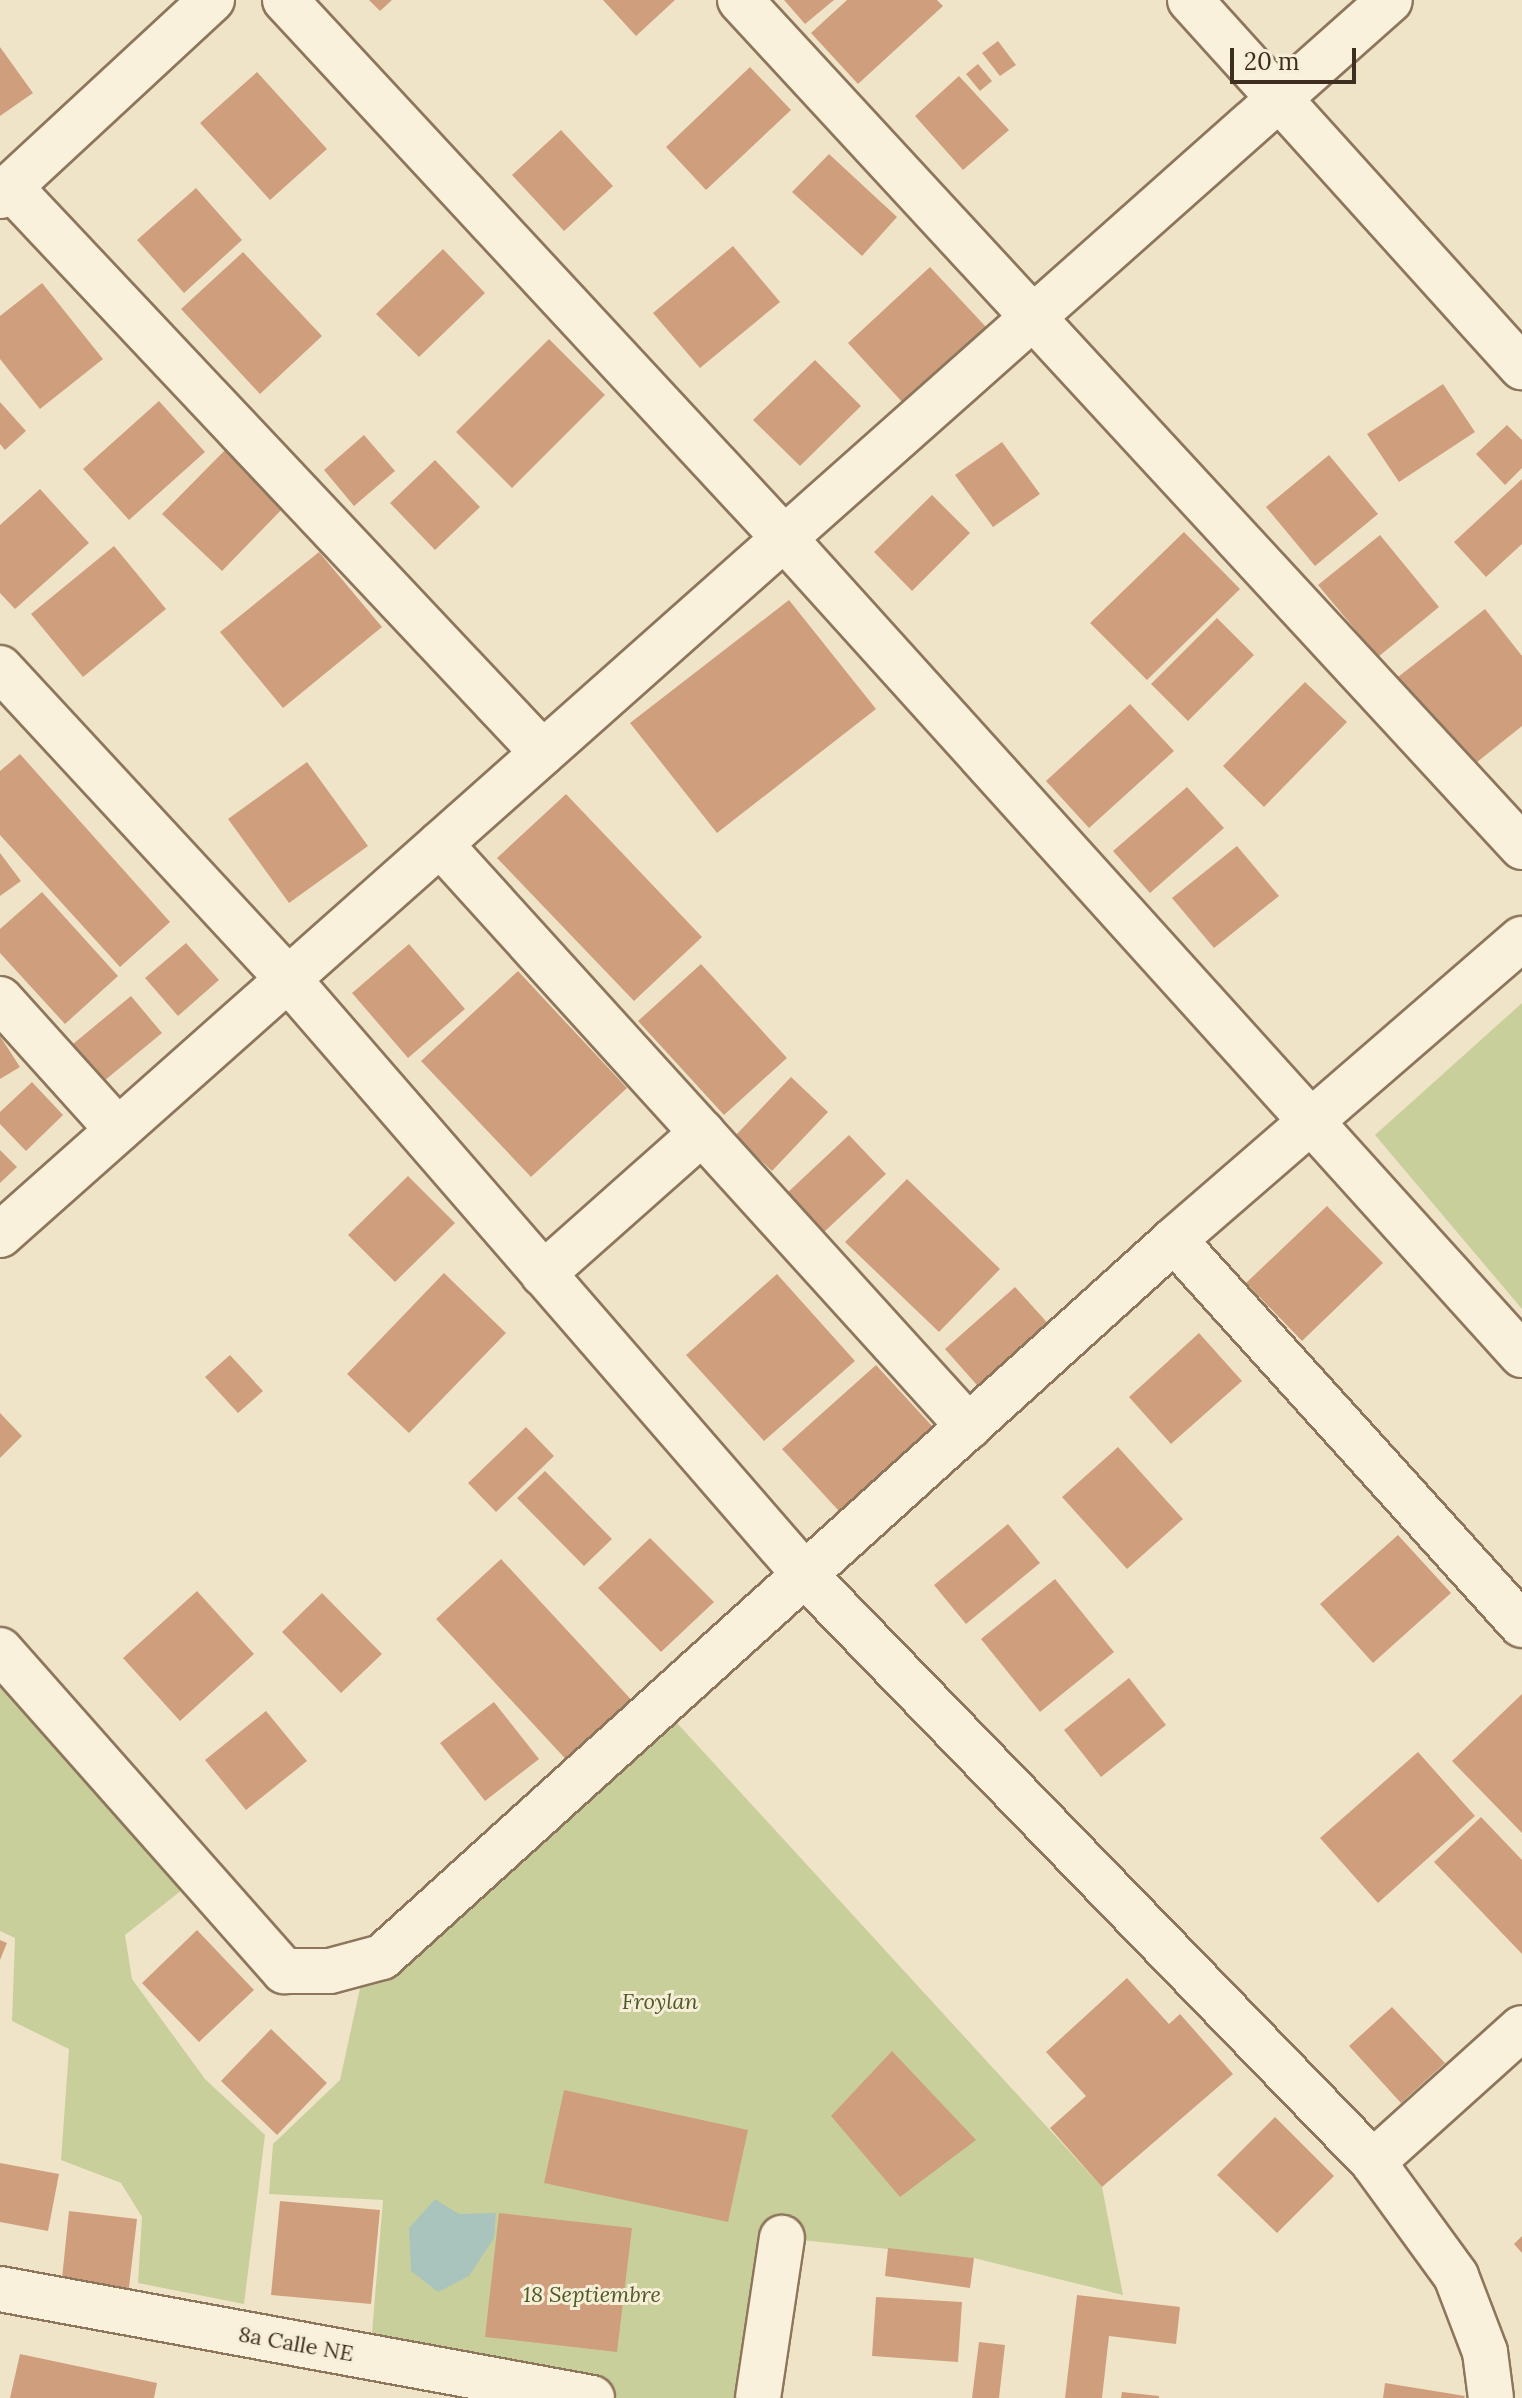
<!DOCTYPE html>
<html>
<head>
<meta charset="utf-8">
<style>
	body { margin:0 }
	#map { position:relative; width:1522px; height:2398px; overflow:hidden; background:#f0e4c8; font-family:Lora,serif }
	div>[style] { position:absolute }
	[style*='--x'] { left:calc(var(--x)*1px); top:calc(var(--y)*1px); width:calc(var(--w)*1px); rotate:calc(var(--a)*1deg) }
	.green>* { inset:0; background:#c9cf9b }
	.water>* { inset:0; background:#a9c4bc }
	.building>* { inset:0; background:#cf9f7d }
	.roads { filter:drop-shadow(2px 0 #8d765c) drop-shadow(-2px 0 #8d765c) drop-shadow(0 2px #8d765c) drop-shadow(0 -2px #8d765c) }
	.street>* { height:44px; margin:-22px; padding:0 22px; transform-origin:22px; border-radius:22px; background:#faf1dc }
	span { translate:-50% -50%; white-space:nowrap; text-align:center; line-height:1.15; -webkit-text-stroke:6px #f7eed8; paint-order:stroke }
	.park-label { font-size:22px; color:#4d5a26; font-style:italic }
	.street-label { font-size:22px; color:#3d2e20 }
	.scale { position:absolute; left:1230px; top:48px; width:126px; height:36px; box-sizing:border-box; border:4px solid #3d2e20; border-top:0; padding-left:10px; font-size:24px; line-height:28px; white-space:nowrap; color:#3d2e20; -webkit-text-stroke:6px #f7eed8; paint-order:stroke }
</style>
</head>
<body>
<div id="map">
	<div class="green">
		<i style="clip-path:polygon(1522px 1003px,1522px 1309px,1375px 1135px)"></i>
		<i style="clip-path:polygon(0 1684px,182px 1890px,125px 1935px,132px 1979px,205px 2079px,265px 2135px,244px 2304px,138px 2283px,142px 2217px,121px 2183px,61px 2160px,69px 2049px,12px 2021px,15px 1938px,0 1931px)"></i>
		<i style="clip-path:polygon(677px 1723px,1102px 2187px,1123px 2295px,974px 2258px,782px 2238px,758px 2398px,594px 2398px,370px 2357px,383px 2200px,269px 2194px,273px 2144px,340px 2080px,362px 1979px,394px 1968px)"></i>
	</div>
	<div class="water">
		<i style="clip-path:polygon(435px 2199px,459px 2214px,496px 2213px,494px 2238px,469px 2276px,438px 2292px,411px 2271px,409px 2228px)"></i>
	</div>
	<div class="building">
		<i style="clip-path:polygon(369px 0,392px 0,380px 11px)"></i>
		<i style="clip-path:polygon(603px 0,675px 0,636px 36px)"></i>
		<i style="clip-path:polygon(784px 0,834px 0,805px 24px)"></i>
		<i style="clip-path:polygon(847px 0,937px 0,943px 6px,858px 84px,811px 33px)"></i>
		<i style="clip-path:polygon(998px 41px,1016px 65px,1000px 76px,982px 53px)"></i>
		<i style="clip-path:polygon(0 47px,33px 93px,0 116px)"></i>
		<i style="clip-path:polygon(978px 64px,992px 81px,980px 91px,966px 74px)"></i>
		<i style="clip-path:polygon(750px 67px,791px 110px,706px 190px,666px 147px)"></i>
		<i style="clip-path:polygon(257px 72px,327px 149px,270px 200px,200px 123px)"></i>
		<i style="clip-path:polygon(959px 76px,1009px 130px,963px 170px,915px 116px)"></i>
		<i style="clip-path:polygon(561px 130px,613px 186px,564px 231px,512px 175px)"></i>
		<i style="clip-path:polygon(829px 154px,897px 217px,862px 256px,792px 192px)"></i>
		<i style="clip-path:polygon(196px 188px,242px 240px,184px 293px,137px 240px)"></i>
		<i style="clip-path:polygon(733px 246px,780px 302px,700px 368px,653px 313px)"></i>
		<i style="clip-path:polygon(443px 249px,485px 293px,419px 357px,376px 314px)"></i>
		<i style="clip-path:polygon(243px 252px,322px 336px,260px 394px,181px 309px)"></i>
		<i style="clip-path:polygon(930px 267px,986px 327px,903px 403px,848px 343px)"></i>
		<i style="clip-path:polygon(42px 283px,103px 359px,40px 409px,0 359px,0 316px)"></i>
		<i style="clip-path:polygon(549px 339px,605px 395px,512px 488px,456px 432px)"></i>
		<i style="clip-path:polygon(815px 360px,861px 406px,800px 466px,753px 420px)"></i>
		<i style="clip-path:polygon(1443px 384px,1475px 432px,1399px 482px,1367px 434px)"></i>
		<i style="clip-path:polygon(159px 401px,205px 452px,129px 520px,83px 469px)"></i>
		<i style="clip-path:polygon(0 402px,26px 431px,5px 450px,0 444px)"></i>
		<i style="clip-path:polygon(1507px 425px,1522px 440px,1522px 468px,1505px 485px,1476px 454px)"></i>
		<i style="clip-path:polygon(364px 435px,395px 471px,354px 506px,324px 470px)"></i>
		<i style="clip-path:polygon(1002px 442px,1040px 494px,993px 527px,955px 475px)"></i>
		<i style="clip-path:polygon(229px 446px,288px 503px,222px 571px,162px 514px)"></i>
		<i style="clip-path:polygon(1329px 455px,1378px 514px,1315px 566px,1266px 507px)"></i>
		<i style="clip-path:polygon(435px 460px,480px 507px,435px 550px,390px 503px)"></i>
		<i style="clip-path:polygon(1522px 479px,1522px 544px,1486px 577px,1454px 542px)"></i>
		<i style="clip-path:polygon(40px 489px,89px 543px,15px 609px,0 593px,0 525px)"></i>
		<i style="clip-path:polygon(932px 495px,970px 533px,912px 591px,874px 552px)"></i>
		<i style="clip-path:polygon(1184px 532px,1240px 589px,1147px 680px,1090px 623px)"></i>
		<i style="clip-path:polygon(1380px 535px,1439px 607px,1378px 657px,1318px 585px)"></i>
		<i style="clip-path:polygon(114px 546px,166px 609px,83px 677px,31px 614px)"></i>
		<i style="clip-path:polygon(319px 552px,382px 627px,283px 708px,220px 632px)"></i>
		<i style="clip-path:polygon(789px 600px,876px 709px,717px 833px,630px 723px)"></i>
		<i style="clip-path:polygon(1485px 609px,1522px 656px,1522px 726px,1461px 775px,1389px 684px)"></i>
		<i style="clip-path:polygon(1217px 618px,1254px 655px,1188px 721px,1151px 684px)"></i>
		<i style="clip-path:polygon(1305px 682px,1347px 722px,1264px 807px,1223px 766px)"></i>
		<i style="clip-path:polygon(1130px 704px,1174px 751px,1089px 828px,1046px 781px)"></i>
		<i style="clip-path:polygon(20px 754px,170px 922px,120px 967px,0 835px,0 771px)"></i>
		<i style="clip-path:polygon(307px 762px,368px 846px,289px 903px,228px 819px)"></i>
		<i style="clip-path:polygon(1187px 787px,1224px 828px,1150px 893px,1113px 851px)"></i>
		<i style="clip-path:polygon(566px 794px,702px 937px,634px 1001px,497px 858px)"></i>
		<i style="clip-path:polygon(1237px 846px,1279px 896px,1214px 948px,1172px 898px)"></i>
		<i style="clip-path:polygon(0 853px,21px 881px,0 896px)"></i>
		<i style="clip-path:polygon(42px 892px,118px 976px,65px 1024px,0 953px,0 929px)"></i>
		<i style="clip-path:polygon(186px 943px,219px 980px,178px 1016px,145px 978px)"></i>
		<i style="clip-path:polygon(409px 944px,465px 1009px,408px 1058px,352px 993px)"></i>
		<i style="clip-path:polygon(701px 964px,787px 1058px,724px 1115px,638px 1021px)"></i>
		<i style="clip-path:polygon(518px 971px,627px 1088px,531px 1177px,421px 1061px)"></i>
		<i style="clip-path:polygon(131px 996px,162px 1033px,104px 1081px,73px 1044px)"></i>
		<i style="clip-path:polygon(0 1036px,20px 1067px,0 1079px)"></i>
		<i style="clip-path:polygon(791px 1077px,828px 1112px,772px 1171px,735px 1136px)"></i>
		<i style="clip-path:polygon(32px 1082px,63px 1115px,26px 1151px,0 1124px,0 1112px)"></i>
		<i style="clip-path:polygon(849px 1135px,886px 1174px,823px 1233px,786px 1194px)"></i>
		<i style="clip-path:polygon(0 1150px,17px 1167px,0 1183px)"></i>
		<i style="clip-path:polygon(408px 1176px,455px 1223px,395px 1282px,348px 1235px)"></i>
		<i style="clip-path:polygon(907px 1179px,1000px 1269px,939px 1332px,845px 1242px)"></i>
		<i style="clip-path:polygon(1327px 1206px,1383px 1263px,1302px 1341px,1246px 1283px)"></i>
		<i style="clip-path:polygon(444px 1273px,506px 1333px,409px 1433px,347px 1374px)"></i>
		<i style="clip-path:polygon(777px 1274px,855px 1361px,764px 1441px,686px 1355px)"></i>
		<i style="clip-path:polygon(1015px 1287px,1062px 1339px,992px 1402px,945px 1349px)"></i>
		<i style="clip-path:polygon(1199px 1333px,1242px 1381px,1171px 1444px,1129px 1397px)"></i>
		<i style="clip-path:polygon(230px 1355px,263px 1391px,238px 1413px,205px 1377px)"></i>
		<i style="clip-path:polygon(876px 1365px,943px 1438px,849px 1522px,782px 1449px)"></i>
		<i style="clip-path:polygon(0 1413px,22px 1436px,0 1458px)"></i>
		<i style="clip-path:polygon(526px 1427px,554px 1456px,496px 1512px,468px 1483px)"></i>
		<i style="clip-path:polygon(1118px 1447px,1183px 1519px,1127px 1569px,1062px 1497px)"></i>
		<i style="clip-path:polygon(545px 1471px,612px 1539px,584px 1566px,517px 1498px)"></i>
		<i style="clip-path:polygon(1008px 1524px,1040px 1563px,966px 1624px,934px 1585px)"></i>
		<i style="clip-path:polygon(1398px 1535px,1451px 1593px,1373px 1663px,1320px 1604px)"></i>
		<i style="clip-path:polygon(650px 1538px,714px 1602px,661px 1652px,598px 1588px)"></i>
		<i style="clip-path:polygon(501px 1559px,638px 1707px,573px 1767px,436px 1619px)"></i>
		<i style="clip-path:polygon(1055px 1579px,1114px 1652px,1040px 1712px,981px 1639px)"></i>
		<i style="clip-path:polygon(197px 1591px,254px 1654px,180px 1721px,123px 1658px)"></i>
		<i style="clip-path:polygon(322px 1593px,382px 1654px,341px 1693px,282px 1632px)"></i>
		<i style="clip-path:polygon(1129px 1678px,1166px 1725px,1101px 1777px,1064px 1730px)"></i>
		<i style="clip-path:polygon(1522px 1694px,1522px 1833px,1452px 1761px)"></i>
		<i style="clip-path:polygon(494px 1702px,539px 1759px,485px 1801px,440px 1743px)"></i>
		<i style="clip-path:polygon(266px 1711px,307px 1761px,246px 1810px,205px 1760px)"></i>
		<i style="clip-path:polygon(1418px 1752px,1475px 1816px,1378px 1903px,1320px 1838px)"></i>
		<i style="clip-path:polygon(1481px 1817px,1522px 1860px,1522px 1954px,1434px 1862px)"></i>
		<i style="clip-path:polygon(197px 1930px,254px 1990px,199px 2042px,142px 1983px)"></i>
		<i style="clip-path:polygon(0 1940px,7px 1943px,0 1960px)"></i>
		<i style="clip-path:polygon(1127px 1978px,1169px 2024px,1180px 2014px,1233px 2074px,1102px 2187px,1050px 2128px,1086px 2096px,1046px 2052px)"></i>
		<i style="clip-path:polygon(1392px 2007px,1445px 2063px,1401px 2103px,1349px 2046px)"></i>
		<i style="clip-path:polygon(271px 2029px,327px 2083px,277px 2135px,221px 2081px)"></i>
		<i style="clip-path:polygon(892px 2051px,976px 2140px,900px 2197px,831px 2116px)"></i>
		<i style="clip-path:polygon(564px 2090px,748px 2130px,728px 2222px,544px 2183px)"></i>
		<i style="clip-path:polygon(1275px 2117px,1334px 2176px,1277px 2233px,1217px 2175px)"></i>
		<i style="clip-path:polygon(0 2163px,59px 2174px,48px 2231px,0 2222px)"></i>
		<i style="clip-path:polygon(280px 2201px,380px 2210px,371px 2304px,271px 2295px)"></i>
		<i style="clip-path:polygon(69px 2211px,137px 2219px,128px 2296px,61px 2288px)"></i>
		<i style="clip-path:polygon(499px 2213px,632px 2228px,617px 2352px,485px 2337px)"></i>
		<i style="clip-path:polygon(1522px 2236px,1522px 2253px,1514px 2244px)"></i>
		<i style="clip-path:polygon(888px 2248px,974px 2258px,970px 2288px,885px 2276px)"></i>
		<i style="clip-path:polygon(1077px 2295px,1180px 2307px,1176px 2344px,1109px 2336px,1102px 2398px,1065px 2398px)"></i>
		<i style="clip-path:polygon(876px 2297px,962px 2302px,958px 2362px,872px 2356px)"></i>
		<i style="clip-path:polygon(979px 2342px,1005px 2345px,999px 2398px,972px 2398px)"></i>
		<i style="clip-path:polygon(20px 2354px,157px 2383px,154px 2398px,10px 2398px)"></i>
		<i style="clip-path:polygon(1385px 2383px,1465px 2396px,1464px 2398px,1383px 2398px)"></i>
		<i style="clip-path:polygon(1122px 2392px,1159px 2396px,1159px 2398px,1121px 2398px)"></i>
	</div>
	<div class="roads">
		<div class="street">
			<i style="--x:285;--y:0;--w:734;--a:47.15"></i>
			<i style="--x:784;--y:538;--w:1101;--a:47.91"></i>
			<i style="--x:740;--y:0;--w:1153;--a:47.28"></i>
			<i style="--x:1190;--y:0;--w:495;--a:47.9"></i>
			<i style="--x:10;--y:187;--w:777;--a:46.72"></i>
			<i style="--x:0;--y:196;--w:289;--a:-42.8"></i>
			<i style="--x:0;--y:668;--w:424;--a:47.2"></i>
			<i style="--x:288;--y:979;--w:790;--a:49.05"></i>
			<i style="--x:806;--y:1576;--w:815;--a:45.94"></i>
			<i style="--x:1373;--y:2162;--w:141;--a:53.9"></i>
			<i style="--x:1456;--y:2276;--w:81;--a:69.1"></i>
			<i style="--x:1485;--y:2352;--w:46;--a:82.6"></i>
			<i style="--x:440;--y:844;--w:787;--a:47.78"></i>
			<i style="--x:0;--y:999;--w:176;--a:48"></i>
			<i style="--x:0;--y:1235;--w:1859;--a:-41.62"></i>
			<i style="--x:1174;--y:1240;--w:519;--a:47.89"></i>
			<i style="--x:543;--y:1274;--w:213;--a:-41.6"></i>
			<i style="--x:0;--y:1650;--w:429;--a:48.5"></i>
			<i style="--x:284;--y:1971;--w:46;--a:0"></i>
			<i style="--x:330;--y:1971;--w:54;--a:-15.1"></i>
			<i style="--x:382;--y:1957;--w:1068;--a:-42.15"></i>
			<i style="--x:1174;--y:1240;--w:460;--a:-40.9"></i>
			<i style="--x:1373;--y:2162;--w:200;--a:-42"></i>
			<i style="--x:0;--y:2289;--w:602;--a:10.43"></i>
			<i style="--x:758;--y:2398;--w:162;--a:-81.5"></i>
		</div>
	</div>
	<div class="park-label">
		<span style="left:660px;top:2002px">Froylan</span>
		<span style="left:592px;top:2295px">18 Septiembre</span>
	</div>
	<div class="street-label">
		<span style="left:296px;top:2344px;rotate:10deg">8a Calle NE</span>
	</div>
	<div class="scale">20 m</div>
</div>
</body>
</html>
